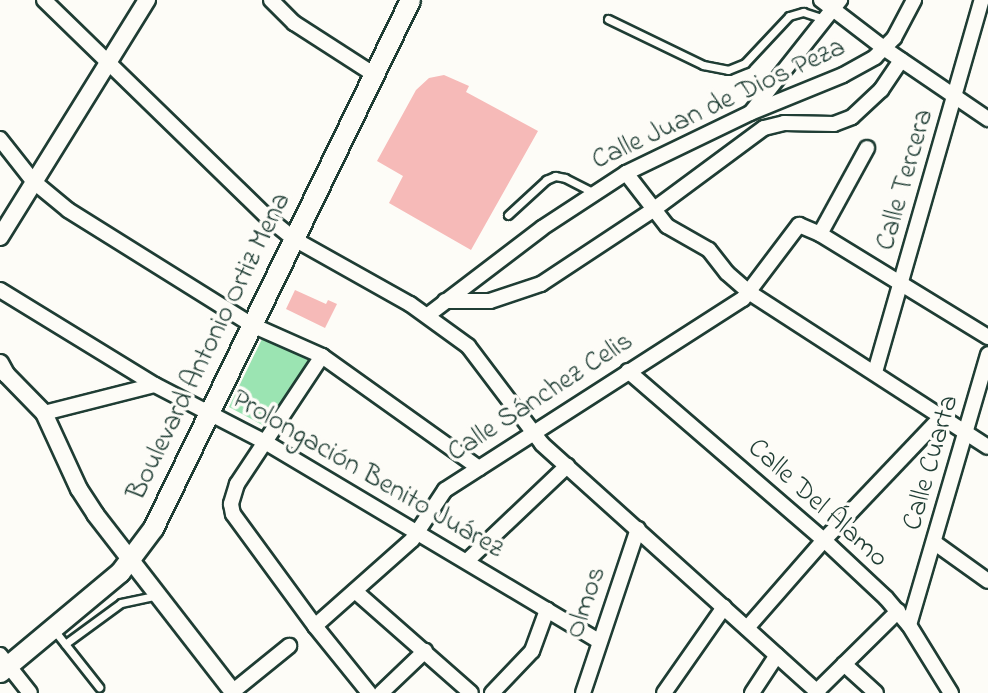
<!DOCTYPE html>
<html>
<head>
<meta charset="utf-8">
<style>
	body { margin:0 }
	#map { position:relative; width:988px; height:693px; overflow:hidden; background:#fdfcf7; font-family:"Indie Flower",sans-serif }
	div>[style] { position:absolute }
	[style*='--x'] { left:calc(var(--x)*1px); top:calc(var(--y)*1px); width:calc(var(--w)*1px); rotate:calc(var(--a)*1deg) }
	.green>* { inset:0; background:#9be4b2 }
	.building>* { inset:0; background:#f6bab8 }
	.roads { filter:drop-shadow(2px 0 #1f3d34) drop-shadow(-2px 0 #1f3d34) drop-shadow(0 2px #1f3d34) drop-shadow(0 -2px #1f3d34) }
	.service>* { height:7px; margin:-3.5px; padding:0 3.5px; transform-origin:3.5px; border-radius:3.5px; background:#fdfcf7 }
	.minor>* { height:14px; margin:-7px; padding:0 7px; transform-origin:7px; border-radius:7px; background:#fdfcf7 }
	.tertiary>* { height:16px; margin:-8px; padding:0 8px; transform-origin:8px; border-radius:8px; background:#fdfcf7 }
	.secondary>* { height:19px; margin:-9.5px; padding:0 9.5px; transform-origin:9.5px; border-radius:9.5px; background:#fdfcf7 }
	span { translate:-50% -50%; white-space:nowrap; text-align:center; line-height:1.15; -webkit-text-stroke:7px #fdfcf7; paint-order:stroke }
	.street-label { font-size:28px; color:#1f3d34 }
</style>
</head>
<body>
<div id="map">
	<div class="green">
		<i style="clip-path:polygon(262px 339px,313px 360px,266px 427px,229px 407px)"></i>
	</div>
	<div class="building">
		<i style="clip-path:polygon(444px 75px,469px 86px,466px 92px,538px 131px,471px 250px,389px 203px,403px 176px,377px 161px,416px 90px,429px 78px)"></i>
		<i style="clip-path:polygon(295px 290px,326px 304px,328px 300px,337px 304px,325px 328px,286px 309px)"></i>
	</div>
	<div class="roads">
		<div class="service">
			<i style="--x:608;--y:19;--w:106;--a:25.8"></i>
			<i style="--x:703;--y:65;--w:25;--a:11"></i>
			<i style="--x:728;--y:70;--w:18;--a:-22"></i>
			<i style="--x:745;--y:63;--w:64;--a:-46.9"></i>
			<i style="--x:789;--y:16;--w:15;--a:-16"></i>
			<i style="--x:803;--y:12;--w:22;--a:18"></i>
			<i style="--x:508;--y:215;--w:52;--a:-42.6"></i>
			<i style="--x:546;--y:180;--w:10;--a:-24"></i>
			<i style="--x:555;--y:176;--w:10;--a:11"></i>
			<i style="--x:565;--y:178;--w:31;--a:27"></i>
			<i style="--x:54;--y:630;--w:73;--a:51.7"></i>
			<i style="--x:65;--y:644;--w:69;--a:-36.2"></i>
			<i style="--x:121;--y:603;--w:38;--a:-12"></i>
		</div>
		<div class="minor">
			<i style="--x:44;--y:0;--w:313;--a:44.2"></i>
			<i style="--x:268;--y:218;--w:33;--a:39"></i>
			<i style="--x:294;--y:239;--w:133;--a:29.3"></i>
			<i style="--x:410;--y:304;--w:72;--a:35.9"></i>
			<i style="--x:468;--y:346;--w:123;--a:52.9"></i>
			<i style="--x:542;--y:444;--w:372;--a:42"></i>
			<i style="--x:271;--y:0;--w:33;--a:45"></i>
			<i style="--x:294;--y:23;--w:94;--a:32.8"></i>
			<i style="--x:821;--y:0;--w:81;--a:37.4"></i>
			<i style="--x:885;--y:49;--w:125;--a:34.2"></i>
			<i style="--x:752;--y:111;--w:142;--a:-51.6"></i>
			<i style="--x:0;--y:139;--w:53;--a:51.8"></i>
			<i style="--x:33;--y:181;--w:45;--a:39.6"></i>
			<i style="--x:68;--y:210;--w:217;--a:32"></i>
			<i style="--x:252;--y:325;--w:77;--a:23.9"></i>
			<i style="--x:322;--y:356;--w:193;--a:35.5"></i>
			<i style="--x:626;--y:173;--w:67;--a:52.3"></i>
			<i style="--x:667;--y:226;--w:48;--a:29.7"></i>
			<i style="--x:709;--y:250;--w:29;--a:52"></i>
			<i style="--x:727;--y:273;--w:30;--a:41"></i>
			<i style="--x:750;--y:293;--w:283;--a:32.9"></i>
			<i style="--x:820;--y:234;--w:98;--a:-61.3"></i>
			<i style="--x:0;--y:290;--w:182;--a:31.5"></i>
			<i style="--x:155;--y:385;--w:124;--a:27.4"></i>
			<i style="--x:265;--y:442;--w:389;--a:30.8"></i>
			<i style="--x:445;--y:301;--w:45;--a:0"></i>
			<i style="--x:490;--y:301;--w:54;--a:-18.4"></i>
			<i style="--x:541;--y:284;--w:134;--a:-33.5"></i>
			<i style="--x:653;--y:210;--w:138;--a:-36.5"></i>
			<i style="--x:764;--y:128;--w:21;--a:-14"></i>
			<i style="--x:784;--y:123;--w:50;--a:1.1"></i>
			<i style="--x:834;--y:124;--w:19;--a:-21"></i>
			<i style="--x:852;--y:117;--w:40;--a:-43"></i>
			<i style="--x:881;--y:90;--w:36;--a:-56"></i>
			<i style="--x:428;--y:315;--w:143;--a:-37.3"></i>
			<i style="--x:542;--y:228;--w:100;--a:-33.2"></i>
			<i style="--x:626;--y:173;--w:138;--a:-25.8"></i>
			<i style="--x:750;--y:113;--w:100;--a:-22.2"></i>
			<i style="--x:843;--y:75;--w:37;--a:-29"></i>
			<i style="--x:875;--y:57;--w:27;--a:-45"></i>
			<i style="--x:894;--y:38;--w:43;--a:-62.2"></i>
			<i style="--x:322;--y:356;--w:154;--a:123.6"></i>
			<i style="--x:237;--y:484;--w:21;--a:107"></i>
			<i style="--x:231;--y:504;--w:10;--a:79"></i>
			<i style="--x:233;--y:514;--w:139;--a:53.8"></i>
			<i style="--x:315;--y:626;--w:86;--a:51.1"></i>
			<i style="--x:628;--y:371;--w:259;--a:40.8"></i>
			<i style="--x:824;--y:540;--w:85;--a:43.1"></i>
			<i style="--x:886;--y:598;--w:35;--a:50"></i>
			<i style="--x:909;--y:625;--w:80;--a:58.3"></i>
			<i style="--x:875;--y:372;--w:387;--a:-74"></i>
			<i style="--x:44;--y:413;--w:114;--a:-14.2"></i>
			<i style="--x:935;--y:543;--w:65;--a:35.6"></i>
			<i style="--x:468;--y:560;--w:137;--a:-43.5"></i>
			<i style="--x:355;--y:591;--w:154;--a:41.3"></i>
			<i style="--x:909;--y:625;--w:282;--a:-73.7"></i>
			<i style="--x:315;--y:626;--w:130;--a:-41.6"></i>
			<i style="--x:412;--y:540;--w:60;--a:-56.6"></i>
			<i style="--x:445;--y:490;--w:354;--a:-32.7"></i>
			<i style="--x:743;--y:299;--w:93;--a:-52.9"></i>
			<i style="--x:799;--y:225;--w:23;--a:23"></i>
			<i style="--x:820;--y:234;--w:197;--a:31.5"></i>
			<i style="--x:747;--y:628;--w:117;--a:-48.8"></i>
			<i style="--x:824;--y:540;--w:171;--a:-46.4"></i>
			<i style="--x:0;--y:655;--w:48;--a:51.7"></i>
			<i style="--x:844;--y:664;--w:43;--a:42.2"></i>
			<i style="--x:817;--y:691;--w:114;--a:-44.6"></i>
			<i style="--x:231;--y:693;--w:75;--a:-39"></i>
			<i style="--x:381;--y:693;--w:61;--a:-43.7"></i>
			<i style="--x:492;--y:693;--w:58;--a:-46.4"></i>
			<i style="--x:532;--y:651;--w:44;--a:-69.9"></i>
			<i style="--x:583;--y:693;--w:173;--a:-71.5"></i>
			<i style="--x:664;--y:693;--w:105;--a:-55.1"></i>
			<i style="--x:752;--y:693;--w:45;--a:-56.7"></i>
		</div>
		<div class="tertiary">
			<i style="--x:0;--y:237;--w:279;--a:-58.2"></i>
			<i style="--x:0;--y:363;--w:13;--a:61"></i>
			<i style="--x:6;--y:374;--w:54;--a:45.7"></i>
			<i style="--x:44;--y:413;--w:84;--a:65.3"></i>
			<i style="--x:79;--y:489;--w:30;--a:57"></i>
			<i style="--x:95;--y:514;--w:227;--a:52.2"></i>
		</div>
		<div class="secondary">
			<i style="--x:0;--y:672;--w:156;--a:-39.8"></i>
			<i style="--x:120;--y:572;--w:55;--a:-53.1"></i>
			<i style="--x:153;--y:528;--w:587;--a:-64.05"></i>
		</div>
	</div>
	<div class="street-label">
		<span style="left:719px;top:105px;rotate:-25deg">Calle Juan de Dios Peza</span>
		<span style="left:906px;top:180px;rotate:-74deg">Calle Tercera</span>
		<span style="left:210px;top:347px;rotate:-64deg">Boulevard Antonio Ortiz Mena</span>
		<span style="left:541px;top:398px;rotate:-33deg">Calle Sánchez Celis</span>
		<span style="left:932px;top:463px;rotate:-74deg">Calle Cuarta</span>
		<span style="left:367px;top:475px;rotate:30deg">Prolongación Benito Juárez</span>
		<span style="left:817px;top:504px;rotate:42deg">Calle Del Álamo</span>
		<span style="left:587px;top:603px;rotate:-71deg">Olmos</span>
	</div>
</div>
</body>
</html>
